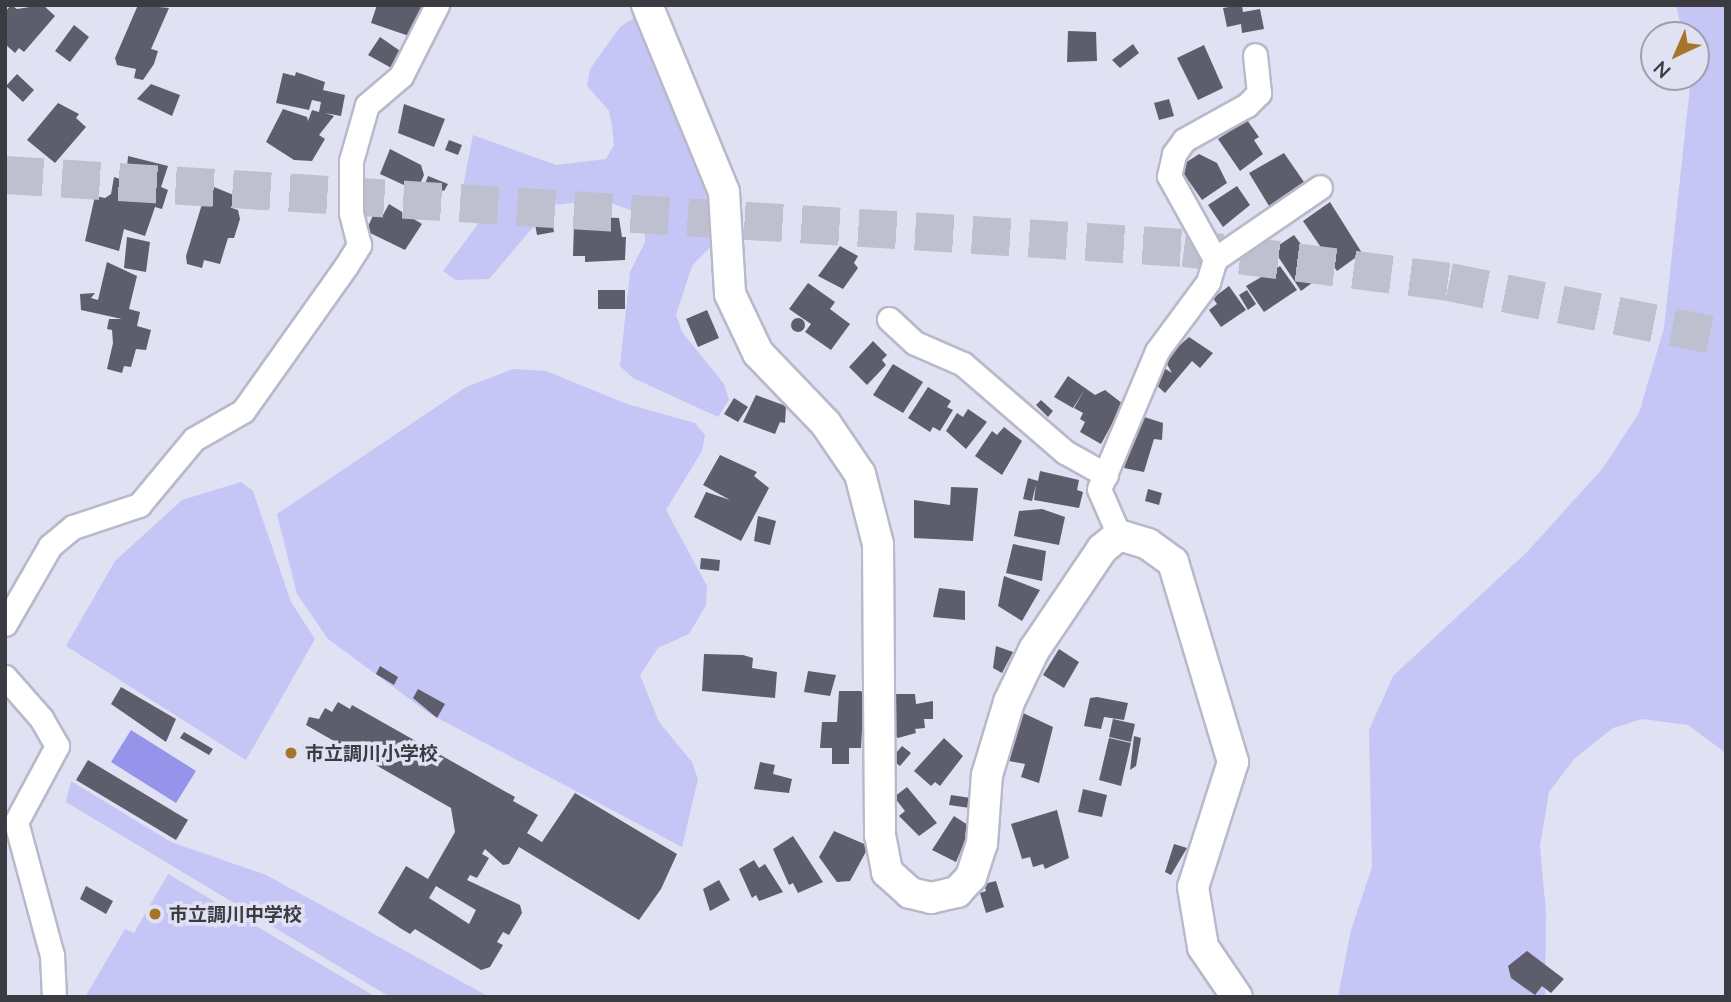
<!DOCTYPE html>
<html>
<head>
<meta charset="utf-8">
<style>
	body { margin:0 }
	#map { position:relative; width:1731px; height:1002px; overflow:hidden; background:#e0e1f2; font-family:Lato,"Noto Sans JP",sans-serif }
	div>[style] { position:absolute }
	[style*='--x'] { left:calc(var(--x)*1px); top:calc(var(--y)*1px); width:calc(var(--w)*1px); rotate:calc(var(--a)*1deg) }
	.green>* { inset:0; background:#c5c6f6 }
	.water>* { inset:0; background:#9693ea }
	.building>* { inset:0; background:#5d5d6c }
	.round { border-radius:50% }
	.motorway-tunnel>* { height:38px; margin-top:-19px; transform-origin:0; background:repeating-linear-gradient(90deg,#bfc0cf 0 38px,transparent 0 57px) }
	.roads { filter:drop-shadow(2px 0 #b8b9ca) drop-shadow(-2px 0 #b8b9ca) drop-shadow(0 2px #b8b9ca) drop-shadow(0 -2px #b8b9ca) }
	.minor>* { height:23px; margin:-11.5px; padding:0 11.5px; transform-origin:11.5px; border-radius:11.5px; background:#fff }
	.tertiary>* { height:30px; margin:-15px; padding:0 15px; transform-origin:15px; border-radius:15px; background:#fff }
	.dots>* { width:19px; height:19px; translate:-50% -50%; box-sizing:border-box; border:4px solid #e0e1f2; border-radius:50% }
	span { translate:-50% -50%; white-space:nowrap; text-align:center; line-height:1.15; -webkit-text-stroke:7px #e0e1f2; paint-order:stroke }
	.poi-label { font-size:19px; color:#3b3b42; font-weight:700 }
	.left { translate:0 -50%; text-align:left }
	.frame { position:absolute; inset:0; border:7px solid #3b3b42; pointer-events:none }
	.north { position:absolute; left:1640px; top:21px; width:70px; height:70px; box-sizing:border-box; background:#e0e1f2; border:2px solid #9e9fac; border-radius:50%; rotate:224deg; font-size:19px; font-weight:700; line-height:28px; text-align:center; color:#3b3b42 }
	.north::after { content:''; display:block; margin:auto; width:24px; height:32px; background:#a6752a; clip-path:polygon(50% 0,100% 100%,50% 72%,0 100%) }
</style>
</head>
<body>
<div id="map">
	<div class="green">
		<i style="clip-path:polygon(1676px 5px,1726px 5px,1726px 753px,1688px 725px,1642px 719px,1613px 728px,1574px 759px,1549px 792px,1540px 846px,1546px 913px,1545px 997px,1338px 997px,1351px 930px,1372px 867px,1369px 730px,1393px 676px,1527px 552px,1603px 468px,1639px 413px,1664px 328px,1691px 77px,1696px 77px,1696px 35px,1683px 35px)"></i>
		<i style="clip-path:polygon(634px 18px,709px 141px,715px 242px,692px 266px,676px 315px,682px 332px,724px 384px,729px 400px,718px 417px,633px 378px,620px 366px,630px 272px,645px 242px,645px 225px,636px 212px,602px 200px,552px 205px,489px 279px,456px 280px,443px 271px,481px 220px,461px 197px,473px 135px,556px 165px,606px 159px,614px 145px,612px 126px,609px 111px,587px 86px,590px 69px,620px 27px)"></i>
		<i style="clip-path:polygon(513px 369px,546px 371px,627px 404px,695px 423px,705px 435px,702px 451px,666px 510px,707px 586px,706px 605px,689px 634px,658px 648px,640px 675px,659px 722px,692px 762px,698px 779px,682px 847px,430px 714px,328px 639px,297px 594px,277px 514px,466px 387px)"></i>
		<i style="clip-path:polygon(241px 482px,253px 491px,291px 602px,315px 639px,246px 760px,66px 646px,115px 561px,182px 500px)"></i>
		<i style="clip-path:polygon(71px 781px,171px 842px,266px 875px,486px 995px,543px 995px,390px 997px,66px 802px)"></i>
		<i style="clip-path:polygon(168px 874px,376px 997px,85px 997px,125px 929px,134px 933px)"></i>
	</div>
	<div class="water">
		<i style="clip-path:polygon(131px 730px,196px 771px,176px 803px,111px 762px)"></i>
	</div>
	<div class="building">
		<i style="clip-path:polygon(11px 5px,17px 9px,43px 5px,55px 16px,24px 52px,19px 48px,15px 53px,5px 44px,5px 12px)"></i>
		<i style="clip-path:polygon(138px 5px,169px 8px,151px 49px,158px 51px,154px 64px,143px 80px,134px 78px,136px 69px,117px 65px,115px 58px)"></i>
		<i style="clip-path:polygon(377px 5px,431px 5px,409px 36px,371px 23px)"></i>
		<i style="clip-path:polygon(1242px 5px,1243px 12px,1260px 9px,1264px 29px,1242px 33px,1241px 24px,1227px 27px,1223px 8px)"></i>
		<i style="clip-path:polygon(74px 25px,89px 37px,70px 62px,55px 51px)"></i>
		<i style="clip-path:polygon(1068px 31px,1096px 32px,1097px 61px,1067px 62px)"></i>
		<i style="clip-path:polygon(380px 37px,406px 55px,395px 70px,368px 55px)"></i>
		<i style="clip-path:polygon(1133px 44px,1139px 53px,1120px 68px,1112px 60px)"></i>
		<i style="clip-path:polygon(1204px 45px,1223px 88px,1198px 100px,1177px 58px)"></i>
		<i style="clip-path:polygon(296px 72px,325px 82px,323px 90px,345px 95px,341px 116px,325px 113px,334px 116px,319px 135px,325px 139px,312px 161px,294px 160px,266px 142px,283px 109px,307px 117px,308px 121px,312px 110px,319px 112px,321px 102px,312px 100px,309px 110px,276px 103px,283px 73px,295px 76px)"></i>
		<i style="clip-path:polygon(17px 74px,34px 90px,23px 102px,6px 86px)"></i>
		<i style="clip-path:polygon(151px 84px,180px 95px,172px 116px,137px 99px)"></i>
		<i style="clip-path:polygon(1169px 99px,1174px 116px,1159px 120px,1154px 103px)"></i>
		<i style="clip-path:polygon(58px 103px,79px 114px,76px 118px,86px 127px,55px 163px,27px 140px)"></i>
		<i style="clip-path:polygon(404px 104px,445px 119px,434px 147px,398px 133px)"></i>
		<i style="clip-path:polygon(1247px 120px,1259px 137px,1254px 140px,1263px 154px,1240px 171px,1218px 139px)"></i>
		<i style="clip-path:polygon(449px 140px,462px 145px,458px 155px,445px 150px)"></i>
		<i style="clip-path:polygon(390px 149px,421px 165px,424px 175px,417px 191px,380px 174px)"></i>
		<i style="clip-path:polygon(1284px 153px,1304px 182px,1269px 206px,1249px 173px)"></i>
		<i style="clip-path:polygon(1199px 154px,1217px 163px,1227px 183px,1202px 200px,1179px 167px)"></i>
		<i style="clip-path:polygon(128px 156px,168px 166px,161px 187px,168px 190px,162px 209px,155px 207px,145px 236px,124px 229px,119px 251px,85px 241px,95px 196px,105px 198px,111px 194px,114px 177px,126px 181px)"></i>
		<i style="clip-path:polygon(428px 176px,448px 184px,444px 191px,437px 188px,432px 199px,421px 195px)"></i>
		<i style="clip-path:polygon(1237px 186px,1250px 205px,1223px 227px,1208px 205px)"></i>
		<i style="clip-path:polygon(214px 187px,236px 196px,232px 208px,238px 210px,240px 219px,234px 238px,228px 238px,220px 264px,204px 260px,202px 268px,187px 264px,186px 256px,207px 188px)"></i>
		<i style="clip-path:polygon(1330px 202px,1362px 253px,1337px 271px,1303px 221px)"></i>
		<i style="clip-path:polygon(389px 204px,422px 224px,405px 250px,366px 231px,375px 211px,383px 215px)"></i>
		<i style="clip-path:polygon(595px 217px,619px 218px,622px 237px,626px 237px,625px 260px,585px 262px,585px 256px,573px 256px,574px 223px,595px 224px)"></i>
		<i style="clip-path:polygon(552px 221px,554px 232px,537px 235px,535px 224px)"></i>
		<i style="clip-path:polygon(1294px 235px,1312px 259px,1319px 254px,1330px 270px,1301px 291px,1273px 249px)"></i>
		<i style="clip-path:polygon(127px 237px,150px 242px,146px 272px,124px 268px)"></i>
		<i style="clip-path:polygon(840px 246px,858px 256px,854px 263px,858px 268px,843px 289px,818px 276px)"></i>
		<i style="clip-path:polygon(107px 262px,137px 276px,129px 309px,140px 312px,137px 326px,151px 330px,146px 350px,136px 349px,131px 367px,124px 366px,122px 373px,107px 369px,113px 343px,112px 330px,107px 329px,109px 319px,122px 319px,81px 310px,80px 294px,95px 293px,91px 298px,98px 300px)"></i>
		<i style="clip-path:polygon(1280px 266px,1297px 290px,1264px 312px,1246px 286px)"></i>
		<i style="clip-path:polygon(808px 283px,835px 302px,830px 309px,850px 324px,831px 350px,805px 332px,811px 324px,789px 309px)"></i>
		<i style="clip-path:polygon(1229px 286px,1246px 310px,1221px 327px,1209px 310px,1217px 304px,1213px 298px)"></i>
		<i style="clip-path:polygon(598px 290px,625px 290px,625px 309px,598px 309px)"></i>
		<i style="clip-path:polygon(1247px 290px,1256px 304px,1248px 310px,1239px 295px)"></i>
		<i style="clip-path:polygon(707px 310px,719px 338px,698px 347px,686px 319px)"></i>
		<i class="round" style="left:791px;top:318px;width:14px;height:14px"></i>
		<i style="clip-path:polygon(1189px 337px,1213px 353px,1200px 368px,1192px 361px,1165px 393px,1152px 381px,1164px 368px,1172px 373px,1164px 359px)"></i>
		<i style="clip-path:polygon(873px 341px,887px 355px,882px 360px,886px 365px,867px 385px,849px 367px)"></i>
		<i style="clip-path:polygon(893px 364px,923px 382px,903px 413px,873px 395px)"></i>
		<i style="clip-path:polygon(1068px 376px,1095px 395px,1105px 390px,1123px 404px,1101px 444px,1080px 432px,1085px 422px,1080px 419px,1083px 413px,1074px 408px,1085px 389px,1073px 408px,1054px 397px)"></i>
		<i style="clip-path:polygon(928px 387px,951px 401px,947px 407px,953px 410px,940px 431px,933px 427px,930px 432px,908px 418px)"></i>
		<i style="clip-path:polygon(756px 395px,786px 406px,785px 423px,780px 422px,775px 434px,743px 422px)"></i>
		<i style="clip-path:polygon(734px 398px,748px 407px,738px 422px,724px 414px)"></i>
		<i style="clip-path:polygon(1041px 400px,1053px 411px,1048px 417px,1036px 405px)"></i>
		<i style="clip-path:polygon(968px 409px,987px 422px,966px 449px,946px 431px,957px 413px,963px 417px)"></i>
		<i style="clip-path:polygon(1138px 415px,1163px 423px,1162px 440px,1154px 439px,1144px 472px,1124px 468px)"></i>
		<i style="clip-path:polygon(1004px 427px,1022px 441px,1002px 475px,975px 456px,992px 431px,997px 435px)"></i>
		<i style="clip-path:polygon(720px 455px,757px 472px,754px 476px,769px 488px,741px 541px,694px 517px,706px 492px,730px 500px,703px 485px)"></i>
		<i style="clip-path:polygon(1040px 471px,1079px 480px,1077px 490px,1083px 492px,1079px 508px,1034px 500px,1036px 485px,1032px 501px,1023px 499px,1028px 478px,1038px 481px)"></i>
		<i style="clip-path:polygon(951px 487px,978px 488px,973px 541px,914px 538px,914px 500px,950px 505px)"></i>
		<i style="clip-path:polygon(1148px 489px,1162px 493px,1159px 505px,1145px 501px)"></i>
		<i style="clip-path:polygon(1042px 509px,1065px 517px,1059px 545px,1014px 536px,1019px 511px)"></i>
		<i style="clip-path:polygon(758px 516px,776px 521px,770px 545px,754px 541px)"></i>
		<i style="clip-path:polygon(1013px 544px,1046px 551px,1042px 581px,1006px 573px)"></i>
		<i style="clip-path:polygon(701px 558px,720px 560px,719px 571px,700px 569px)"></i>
		<i style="clip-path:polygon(1004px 576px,1040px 590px,1022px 621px,998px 606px)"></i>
		<i style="clip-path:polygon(939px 588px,965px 591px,965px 620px,933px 617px)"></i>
		<i style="clip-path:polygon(996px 646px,1013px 652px,1002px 673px,993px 668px)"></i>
		<i style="clip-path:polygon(1059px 649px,1079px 662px,1064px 688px,1043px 675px)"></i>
		<i style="clip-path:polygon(704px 654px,743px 655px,753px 658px,752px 668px,777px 672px,775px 698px,702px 691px)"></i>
		<i style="clip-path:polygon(380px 666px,398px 677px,394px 685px,376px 674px)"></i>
		<i style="clip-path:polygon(808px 671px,836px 675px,830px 696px,804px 692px)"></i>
		<i style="clip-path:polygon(121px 687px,176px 719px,166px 742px,111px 704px)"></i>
		<i style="clip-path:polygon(418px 689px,445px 704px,437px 718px,413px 698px)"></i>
		<i style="clip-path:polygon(839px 691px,861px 691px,864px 695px,861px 748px,849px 748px,849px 764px,832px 764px,832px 748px,820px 748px,822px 722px,837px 722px)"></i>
		<i style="clip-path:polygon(891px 694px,915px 694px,916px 704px,933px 701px,933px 719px,924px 719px,925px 728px,915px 729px,916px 733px,898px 738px,893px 734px)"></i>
		<i style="clip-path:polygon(1097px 697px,1128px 703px,1124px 720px,1104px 717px,1101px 729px,1084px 726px,1090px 698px)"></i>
		<i style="clip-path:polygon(evenodd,338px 702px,350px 709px,352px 705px,515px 797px,513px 801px,538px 815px,527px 833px,542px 842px,575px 793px,677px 854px,661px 889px,639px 920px,519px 847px,509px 864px,503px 865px,485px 849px,482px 854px,489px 858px,477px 878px,470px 875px,467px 880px,520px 905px,522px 913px,509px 935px,503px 932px,497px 942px,503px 945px,490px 967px,481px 970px,415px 929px,410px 934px,400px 928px,378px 913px,406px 866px,428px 879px,455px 832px,451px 808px,306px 725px,309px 717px,319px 719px,325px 708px,332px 712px,338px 702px,436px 886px,476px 910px,469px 924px,429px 898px,436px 886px)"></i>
		<i style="clip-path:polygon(1021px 712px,1053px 727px,1039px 783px,1021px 777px,1025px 764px,1009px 761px)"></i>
		<i style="clip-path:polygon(1113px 719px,1135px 724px,1131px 742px,1109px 737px)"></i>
		<i style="clip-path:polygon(184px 732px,213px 749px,209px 755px,180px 738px)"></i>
		<i style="clip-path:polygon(1134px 736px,1141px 738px,1136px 766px,1130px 770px)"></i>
		<i style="clip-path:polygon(944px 738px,963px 756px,940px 786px,935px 782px,931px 786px,914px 771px)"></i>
		<i style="clip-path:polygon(1109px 738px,1131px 743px,1121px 786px,1099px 780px)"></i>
		<i style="clip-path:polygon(902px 746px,911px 753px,900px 766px,891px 759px)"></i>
		<i style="clip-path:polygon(88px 760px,188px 820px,176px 840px,76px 780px)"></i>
		<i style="clip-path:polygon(760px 762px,775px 765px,773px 774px,792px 779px,789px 793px,754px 789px)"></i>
		<i style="clip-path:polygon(907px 787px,937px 823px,919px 836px,899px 816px,905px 811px,894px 797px)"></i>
		<i style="clip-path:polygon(1083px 789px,1107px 795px,1102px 817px,1078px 812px)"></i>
		<i style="clip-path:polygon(951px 795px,971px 798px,970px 808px,949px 805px)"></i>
		<i style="clip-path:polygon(1057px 810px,1069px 858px,1045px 869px,1043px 864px,1033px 867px,1030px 857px,1022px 859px,1011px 824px)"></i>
		<i style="clip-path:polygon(954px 816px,971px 827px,956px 862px,932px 850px)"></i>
		<i style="clip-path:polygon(834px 831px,869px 846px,850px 881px,837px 882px,819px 857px)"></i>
		<i style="clip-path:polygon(793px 836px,823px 882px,798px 893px,793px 883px,789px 885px,773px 849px)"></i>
		<i style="clip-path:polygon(1174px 844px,1187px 848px,1171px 875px,1165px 872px)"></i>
		<i style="clip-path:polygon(754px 860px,759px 868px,765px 864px,783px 892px,759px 901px,756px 895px,752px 898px,739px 869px)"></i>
		<i style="clip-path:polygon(719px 880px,730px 900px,710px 911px,703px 889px)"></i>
		<i style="clip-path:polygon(996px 881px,1004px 907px,986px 913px,980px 893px,986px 891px,984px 884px)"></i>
		<i style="clip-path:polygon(86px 886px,113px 901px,106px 914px,80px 899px)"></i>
		<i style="clip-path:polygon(1527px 951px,1564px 979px,1551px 993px,1542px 986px,1535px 995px,1511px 978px,1508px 966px)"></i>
	</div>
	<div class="motorway-tunnel">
		<i style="--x:5;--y:175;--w:1181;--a:3.54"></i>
		<i style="--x:1184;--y:248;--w:267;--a:7.3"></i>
		<i style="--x:1449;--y:282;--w:283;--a:11.4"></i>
	</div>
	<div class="roads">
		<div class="minor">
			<i style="--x:1215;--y:259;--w:127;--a:-34.4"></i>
			<i style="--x:889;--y:319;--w:35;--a:43"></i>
			<i style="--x:915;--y:343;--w:52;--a:23.6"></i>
			<i style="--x:963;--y:364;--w:135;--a:40.8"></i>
			<i style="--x:1065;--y:452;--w:47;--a:29.3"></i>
			<i style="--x:1119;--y:535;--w:50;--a:-113.5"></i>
			<i style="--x:1099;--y:489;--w:150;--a:-67.2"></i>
			<i style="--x:1157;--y:351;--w:86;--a:-53.5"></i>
			<i style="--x:1208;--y:282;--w:24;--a:-73"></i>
			<i style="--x:1215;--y:259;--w:95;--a:-119"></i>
			<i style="--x:1169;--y:176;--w:23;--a:-77"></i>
			<i style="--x:1174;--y:154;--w:17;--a:-54"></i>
			<i style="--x:1184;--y:140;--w:72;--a:-29.1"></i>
			<i style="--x:1247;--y:105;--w:17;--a:-45"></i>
			<i style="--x:1259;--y:93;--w:38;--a:-96"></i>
			<i style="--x:5;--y:624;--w:90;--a:-60"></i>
			<i style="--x:50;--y:546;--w:30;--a:-40"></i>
			<i style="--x:73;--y:527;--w:70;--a:-18.4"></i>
			<i style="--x:139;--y:505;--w:86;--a:-50.2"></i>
			<i style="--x:194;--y:439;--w:56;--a:-29.7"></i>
			<i style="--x:243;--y:411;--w:178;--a:-54.6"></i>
			<i style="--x:346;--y:266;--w:25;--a:-58"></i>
			<i style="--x:359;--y:245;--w:33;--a:-104"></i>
			<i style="--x:351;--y:213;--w:52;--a:-90"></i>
			<i style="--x:351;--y:161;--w:58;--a:-74.1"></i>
			<i style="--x:367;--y:105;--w:45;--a:-40.5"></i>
			<i style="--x:401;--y:76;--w:80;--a:-63.1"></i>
			<i style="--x:5;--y:677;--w:55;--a:48.7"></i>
			<i style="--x:41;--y:718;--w:32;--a:60"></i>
			<i style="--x:57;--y:746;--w:86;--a:118.3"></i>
			<i style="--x:16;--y:822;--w:138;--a:74.9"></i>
			<i style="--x:52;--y:955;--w:42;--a:87.3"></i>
		</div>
		<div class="tertiary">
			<i style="--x:647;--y:5;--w:202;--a:67.6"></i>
			<i style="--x:724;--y:192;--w:102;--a:86.6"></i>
			<i style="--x:730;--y:294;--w:65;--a:64.6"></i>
			<i style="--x:758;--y:353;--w:98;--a:46.2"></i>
			<i style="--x:826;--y:424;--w:60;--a:55.8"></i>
			<i style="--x:860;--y:474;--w:72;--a:75.6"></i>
			<i style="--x:878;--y:544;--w:291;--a:89.6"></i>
			<i style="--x:880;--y:835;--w:38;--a:79"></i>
			<i style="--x:887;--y:872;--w:31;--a:42"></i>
			<i style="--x:910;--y:893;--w:22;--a:13"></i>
			<i style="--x:931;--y:898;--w:27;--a:-13"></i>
			<i style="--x:957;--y:892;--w:21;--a:-47"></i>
			<i style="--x:971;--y:877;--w:35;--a:-72"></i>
			<i style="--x:982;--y:844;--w:69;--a:-85.9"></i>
			<i style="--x:987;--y:775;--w:76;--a:-73.2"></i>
			<i style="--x:1009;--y:702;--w:58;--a:-64.3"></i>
			<i style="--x:1034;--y:650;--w:122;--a:-56"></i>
			<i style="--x:1102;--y:549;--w:22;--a:-39"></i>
			<i style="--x:1119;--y:535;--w:30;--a:17"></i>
			<i style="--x:1148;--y:544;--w:31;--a:36"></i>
			<i style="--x:1173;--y:562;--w:209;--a:73.3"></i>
			<i style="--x:1233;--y:762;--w:131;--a:107.7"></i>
			<i style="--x:1193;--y:887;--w:61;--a:80.5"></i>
			<i style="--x:1203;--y:947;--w:60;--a:55.8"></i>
		</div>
	</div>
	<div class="dots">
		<i style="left:291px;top:753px;background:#a6752a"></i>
		<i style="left:155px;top:914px;background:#a6752a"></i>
	</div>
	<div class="poi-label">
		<span class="left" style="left:305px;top:753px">市立調川小学校</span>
		<span class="left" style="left:169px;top:914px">市立調川中学校</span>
	</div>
	<div class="frame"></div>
	<div class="north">N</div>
</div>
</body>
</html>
